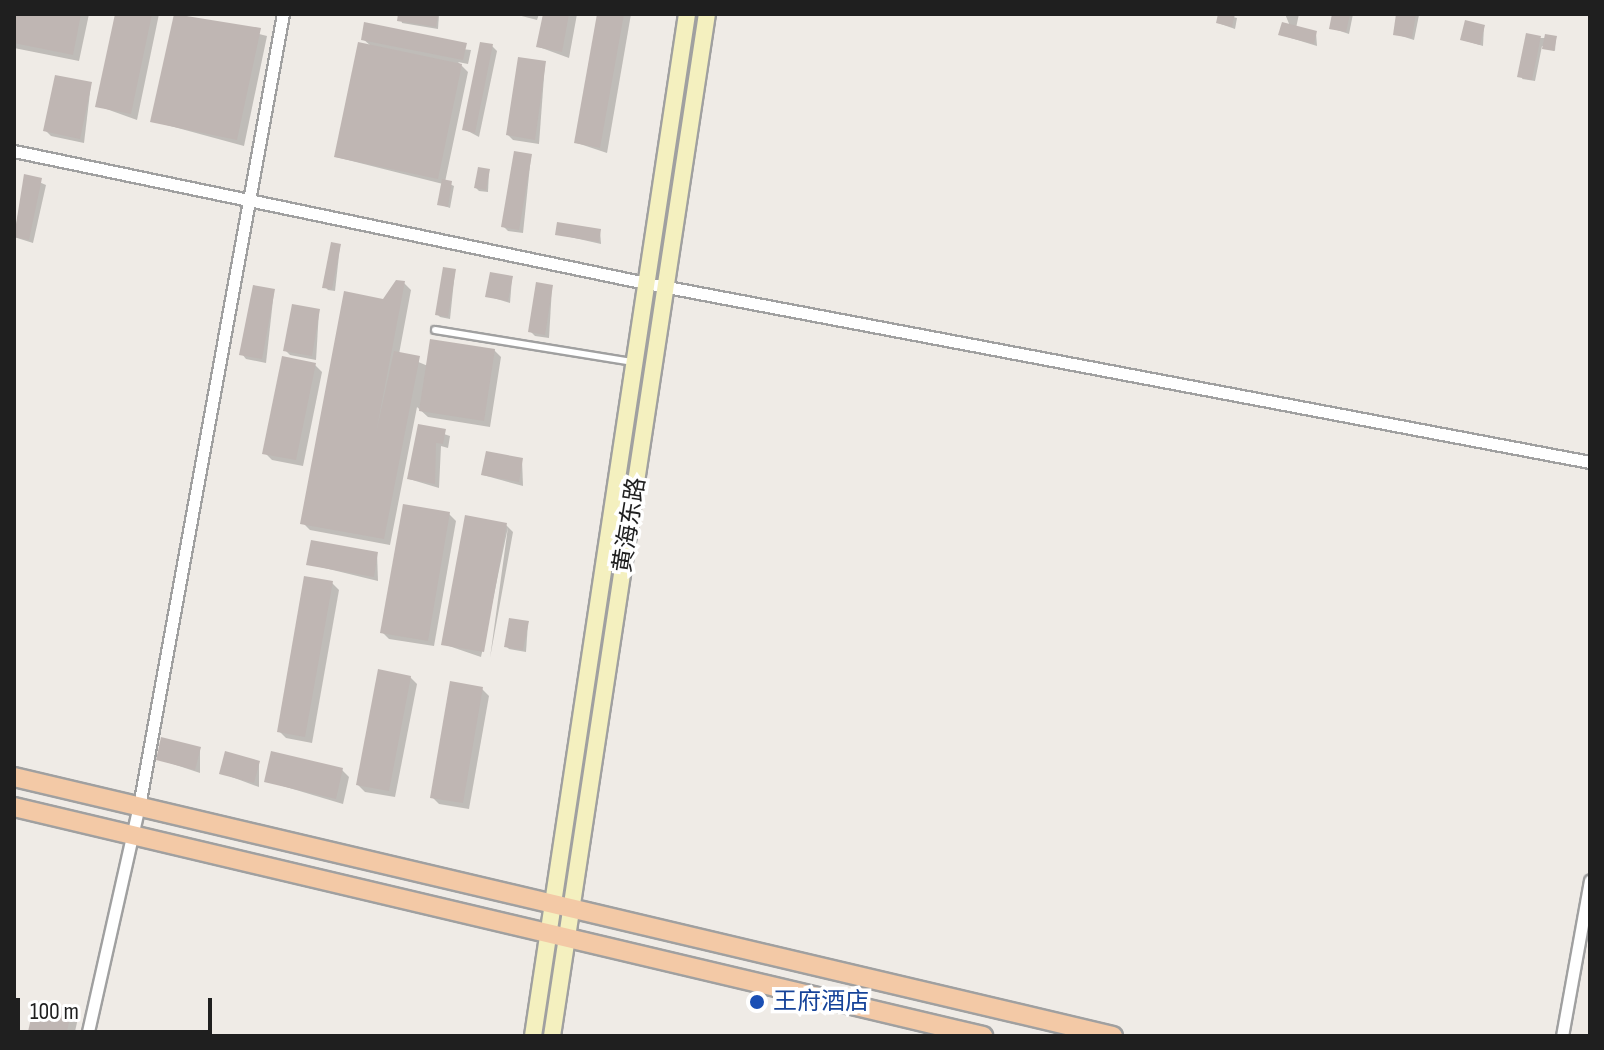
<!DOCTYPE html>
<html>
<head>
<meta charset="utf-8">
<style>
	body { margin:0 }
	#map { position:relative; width:1604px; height:1050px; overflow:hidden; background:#efebe6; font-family:"Sofia Sans Condensed","Noto Sans SC",sans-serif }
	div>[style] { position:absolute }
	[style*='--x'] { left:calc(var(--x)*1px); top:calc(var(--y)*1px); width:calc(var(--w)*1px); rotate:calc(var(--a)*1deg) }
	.shadow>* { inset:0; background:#0003 }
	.building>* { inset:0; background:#bfb6b3 }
	.roads { filter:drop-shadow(2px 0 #a0a0a0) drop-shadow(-2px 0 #a0a0a0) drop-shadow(0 2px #a0a0a0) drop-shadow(0 -2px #a0a0a0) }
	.lane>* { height:6px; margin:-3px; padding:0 3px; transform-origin:3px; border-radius:3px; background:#fff }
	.street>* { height:11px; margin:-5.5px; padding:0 5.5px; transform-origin:5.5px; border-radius:5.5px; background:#fff }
	.secondary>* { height:16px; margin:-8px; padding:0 8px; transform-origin:8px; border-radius:8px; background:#f4f0bf }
	.primary>* { height:18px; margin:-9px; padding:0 9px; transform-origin:9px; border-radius:9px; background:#f3c9a6 }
	.dots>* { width:22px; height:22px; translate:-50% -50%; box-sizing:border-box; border:4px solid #fff; border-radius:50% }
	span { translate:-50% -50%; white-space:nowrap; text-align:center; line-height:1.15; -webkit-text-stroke:7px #fff; paint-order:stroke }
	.street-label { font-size:24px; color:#1f1f1f }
	.transit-label { font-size:24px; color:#164399 }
	.left { translate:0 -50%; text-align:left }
	.frame { position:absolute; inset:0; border:16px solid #1f1f1f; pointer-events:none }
	.scale { position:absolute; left:16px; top:998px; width:196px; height:36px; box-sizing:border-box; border:4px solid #1f1f1f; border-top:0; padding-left:10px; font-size:24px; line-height:28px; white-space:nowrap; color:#1f1f1f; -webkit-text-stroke:6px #fff; paint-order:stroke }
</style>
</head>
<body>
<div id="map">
	<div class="shadow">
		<i style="clip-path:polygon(14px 14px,89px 14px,79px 61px,14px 48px)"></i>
		<i style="clip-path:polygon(117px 14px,159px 14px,137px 120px,98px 106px)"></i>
		<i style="clip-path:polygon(176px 14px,267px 36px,244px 146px,152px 121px)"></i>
		<i style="clip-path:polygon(400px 14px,439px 14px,438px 29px,402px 23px)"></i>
		<i style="clip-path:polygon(514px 14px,539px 14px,537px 20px)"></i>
		<i style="clip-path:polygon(545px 14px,577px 14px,569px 58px,539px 47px)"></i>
		<i style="clip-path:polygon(599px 14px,631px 14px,607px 153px,577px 143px)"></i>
		<i style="clip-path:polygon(1220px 14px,1237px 18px,1235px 29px,1218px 23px)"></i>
		<i style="clip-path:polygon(1285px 14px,1299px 14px,1296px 28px,1316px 33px,1317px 46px,1281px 35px,1290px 26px)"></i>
		<i style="clip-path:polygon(1334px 14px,1353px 14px,1349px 34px,1331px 28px)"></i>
		<i style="clip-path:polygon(1398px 14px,1419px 15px,1414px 40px,1395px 34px)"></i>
		<i style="clip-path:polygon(1484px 26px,1483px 46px,1463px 40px)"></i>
		<i style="clip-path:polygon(1540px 38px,1556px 38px,1555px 51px,1542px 46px,1535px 81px,1522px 79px)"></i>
		<i style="clip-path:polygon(363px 39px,471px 50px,468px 64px,458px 62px,468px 72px,445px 182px,454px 186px,450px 208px,439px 204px,443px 184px,336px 157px,371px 46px)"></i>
		<i style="clip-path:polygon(492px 46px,497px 51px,479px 137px,464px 129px)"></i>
		<i style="clip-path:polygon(545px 63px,539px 144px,513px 140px,508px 135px)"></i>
		<i style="clip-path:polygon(91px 84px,84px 143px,51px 136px,46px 131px)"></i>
		<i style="clip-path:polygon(531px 156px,523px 233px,508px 231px,503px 226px)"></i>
		<i style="clip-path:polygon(489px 170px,488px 192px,479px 191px,476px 188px)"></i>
		<i style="clip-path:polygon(25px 176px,46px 185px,33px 243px,14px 237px)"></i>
		<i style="clip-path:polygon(600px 231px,601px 244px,557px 234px)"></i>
		<i style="clip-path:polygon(340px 246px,335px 291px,328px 290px,325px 287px)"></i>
		<i style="clip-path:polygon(455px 271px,450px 319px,440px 317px,437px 314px)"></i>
		<i style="clip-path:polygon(512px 278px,510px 303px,487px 296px)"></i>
		<i style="clip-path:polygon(404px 283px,411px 290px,399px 354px,428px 366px,494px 350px,501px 357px,490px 427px,428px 417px,417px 407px,390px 545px,310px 530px,303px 523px,384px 301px)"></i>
		<i style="clip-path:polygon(552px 287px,549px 338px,535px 336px,530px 331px)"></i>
		<i style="clip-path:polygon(274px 291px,266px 363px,246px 359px,242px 354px)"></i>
		<i style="clip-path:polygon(319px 311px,316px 360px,290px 355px,285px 350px)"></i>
		<i style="clip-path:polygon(315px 365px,322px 372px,303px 466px,272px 460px,265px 453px)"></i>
		<i style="clip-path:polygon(419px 426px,450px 436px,448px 448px,441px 446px,439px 488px,409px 479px)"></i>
		<i style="clip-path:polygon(522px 460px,523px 486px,483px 475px)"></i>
		<i style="clip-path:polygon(449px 514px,456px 521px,434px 646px,389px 639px,382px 632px)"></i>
		<i style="clip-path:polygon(466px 517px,506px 525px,513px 532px,490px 658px,508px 527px,481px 657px,443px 644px)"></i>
		<i style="clip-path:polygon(377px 554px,378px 581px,308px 564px)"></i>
		<i style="clip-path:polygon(332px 583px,339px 590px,312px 743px,286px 738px,279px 731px)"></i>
		<i style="clip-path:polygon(528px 623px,526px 652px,509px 649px,506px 646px)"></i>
		<i style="clip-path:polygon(410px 677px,417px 684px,395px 797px,365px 792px,358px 785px)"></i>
		<i style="clip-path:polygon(482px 689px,489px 696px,469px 809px,439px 804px,432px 797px)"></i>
		<i style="clip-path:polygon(200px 749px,200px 773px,158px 759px)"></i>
		<i style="clip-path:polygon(259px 763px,259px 787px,221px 773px)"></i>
		<i style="clip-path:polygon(342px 770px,349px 777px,343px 804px,266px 781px)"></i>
		<i style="clip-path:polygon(71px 1011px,78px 1018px,74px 1036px,29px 1036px)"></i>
	</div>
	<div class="building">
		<i style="clip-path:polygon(14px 14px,81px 14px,73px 55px,14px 43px)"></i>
		<i style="clip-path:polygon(115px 14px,152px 14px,131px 114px,95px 107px)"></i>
		<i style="clip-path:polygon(174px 14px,261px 28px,237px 140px,150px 122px)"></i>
		<i style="clip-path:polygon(398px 14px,438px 14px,436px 27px,397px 21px)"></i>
		<i style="clip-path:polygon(543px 14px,569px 14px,562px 52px,536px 47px)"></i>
		<i style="clip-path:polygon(597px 14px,624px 14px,600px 148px,574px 143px)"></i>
		<i style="clip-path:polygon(1218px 14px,1235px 14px,1232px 27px,1216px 23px)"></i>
		<i style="clip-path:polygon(1332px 14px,1350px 14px,1346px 32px,1329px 29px)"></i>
		<i style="clip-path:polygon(1396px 14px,1416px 14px,1412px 38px,1393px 35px)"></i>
		<i style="clip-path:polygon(1465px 20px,1485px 25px,1480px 45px,1460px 40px)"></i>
		<i style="clip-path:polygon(364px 22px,467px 43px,463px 60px,361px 40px)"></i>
		<i style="clip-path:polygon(1282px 22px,1317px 31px,1314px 44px,1278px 35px)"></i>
		<i style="clip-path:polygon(1526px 33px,1541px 36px,1532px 80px,1517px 77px)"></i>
		<i style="clip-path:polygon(1545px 34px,1557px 36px,1554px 51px,1542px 49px)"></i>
		<i style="clip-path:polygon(358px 42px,462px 64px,438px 179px,334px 157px)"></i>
		<i style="clip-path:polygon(480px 42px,493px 44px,475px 133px,462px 130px)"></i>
		<i style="clip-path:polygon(518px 57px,546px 61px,535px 140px,506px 135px)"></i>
		<i style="clip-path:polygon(55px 75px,92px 82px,80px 139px,43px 131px)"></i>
		<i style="clip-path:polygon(514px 151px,532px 154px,519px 230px,501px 227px)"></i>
		<i style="clip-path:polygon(478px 167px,490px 169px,486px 190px,474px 188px)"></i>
		<i style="clip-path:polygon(24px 174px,42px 178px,29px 240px,14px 237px)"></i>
		<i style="clip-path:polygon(442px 179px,452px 181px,448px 207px,437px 205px)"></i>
		<i style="clip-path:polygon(557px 222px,601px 229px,599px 242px,555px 235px)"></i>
		<i style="clip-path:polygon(331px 242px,341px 244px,332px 289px,322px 288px)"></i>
		<i style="clip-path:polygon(443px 267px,456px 269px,448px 317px,435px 315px)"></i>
		<i style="clip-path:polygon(490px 272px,513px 276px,508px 301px,485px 297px)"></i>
		<i style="clip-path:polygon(396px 280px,405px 281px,376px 433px,394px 351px,420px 356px,384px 539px,300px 524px,344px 291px,383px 299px)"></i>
		<i style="clip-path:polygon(536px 282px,553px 285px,545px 335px,528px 332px)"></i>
		<i style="clip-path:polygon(253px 285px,275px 289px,262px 359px,239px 355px)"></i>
		<i style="clip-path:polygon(292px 304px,320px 309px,312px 356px,283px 351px)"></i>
		<i style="clip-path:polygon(430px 339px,495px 349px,484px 421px,419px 411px)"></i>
		<i style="clip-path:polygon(282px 356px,316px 363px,296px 460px,262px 454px)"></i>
		<i style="clip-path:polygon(418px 424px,446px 429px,443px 444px,436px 443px,435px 484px,407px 479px)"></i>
		<i style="clip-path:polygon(486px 451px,523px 458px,519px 482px,481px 475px)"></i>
		<i style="clip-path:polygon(403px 504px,450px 512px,428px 641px,380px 633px)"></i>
		<i style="clip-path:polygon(465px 515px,507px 523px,484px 652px,441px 645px)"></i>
		<i style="clip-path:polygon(311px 540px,378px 552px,374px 577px,306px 565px)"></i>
		<i style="clip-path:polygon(304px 576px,333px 581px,305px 737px,277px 732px)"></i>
		<i style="clip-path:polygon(509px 618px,529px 621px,523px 650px,504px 647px)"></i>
		<i style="clip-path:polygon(378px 669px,411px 676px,389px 791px,356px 785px)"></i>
		<i style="clip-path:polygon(450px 681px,483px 687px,463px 803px,430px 798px)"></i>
		<i style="clip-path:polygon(161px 737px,201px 747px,195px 770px,156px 760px)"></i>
		<i style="clip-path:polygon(225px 751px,260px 761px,254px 783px,219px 774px)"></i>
		<i style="clip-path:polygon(271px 751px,343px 768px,336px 799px,264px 782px)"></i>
		<i style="clip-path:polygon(35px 1001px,72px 1009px,66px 1036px,27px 1036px)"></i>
	</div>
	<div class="roads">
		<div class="lane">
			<i style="--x:435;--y:330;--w:201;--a:9.2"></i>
		</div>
		<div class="street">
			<i style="--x:14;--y:151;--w:646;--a:11.8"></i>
			<i style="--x:646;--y:283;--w:961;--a:10.74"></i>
			<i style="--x:87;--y:1036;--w:236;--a:-77.3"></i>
			<i style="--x:139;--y:806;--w:805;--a:-79.7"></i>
			<i style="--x:1562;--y:1036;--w:158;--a:-79.8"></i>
		</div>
		<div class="secondary">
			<i style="--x:533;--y:1036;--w:1034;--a:-81.43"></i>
			<i style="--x:552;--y:1036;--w:1034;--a:-81.38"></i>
		</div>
		<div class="primary">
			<i style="--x:14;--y:777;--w:1129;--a:13.26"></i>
			<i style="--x:14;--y:807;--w:996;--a:13.3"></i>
		</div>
	</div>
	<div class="dots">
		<i style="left:757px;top:1002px;background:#1a4fb4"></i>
	</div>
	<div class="street-label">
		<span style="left:630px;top:525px;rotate:-81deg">黄海东路</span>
	</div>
	<div class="transit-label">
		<span class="left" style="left:773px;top:1002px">王府酒店</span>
	</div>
	<div class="frame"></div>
	<div class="scale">100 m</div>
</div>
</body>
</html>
